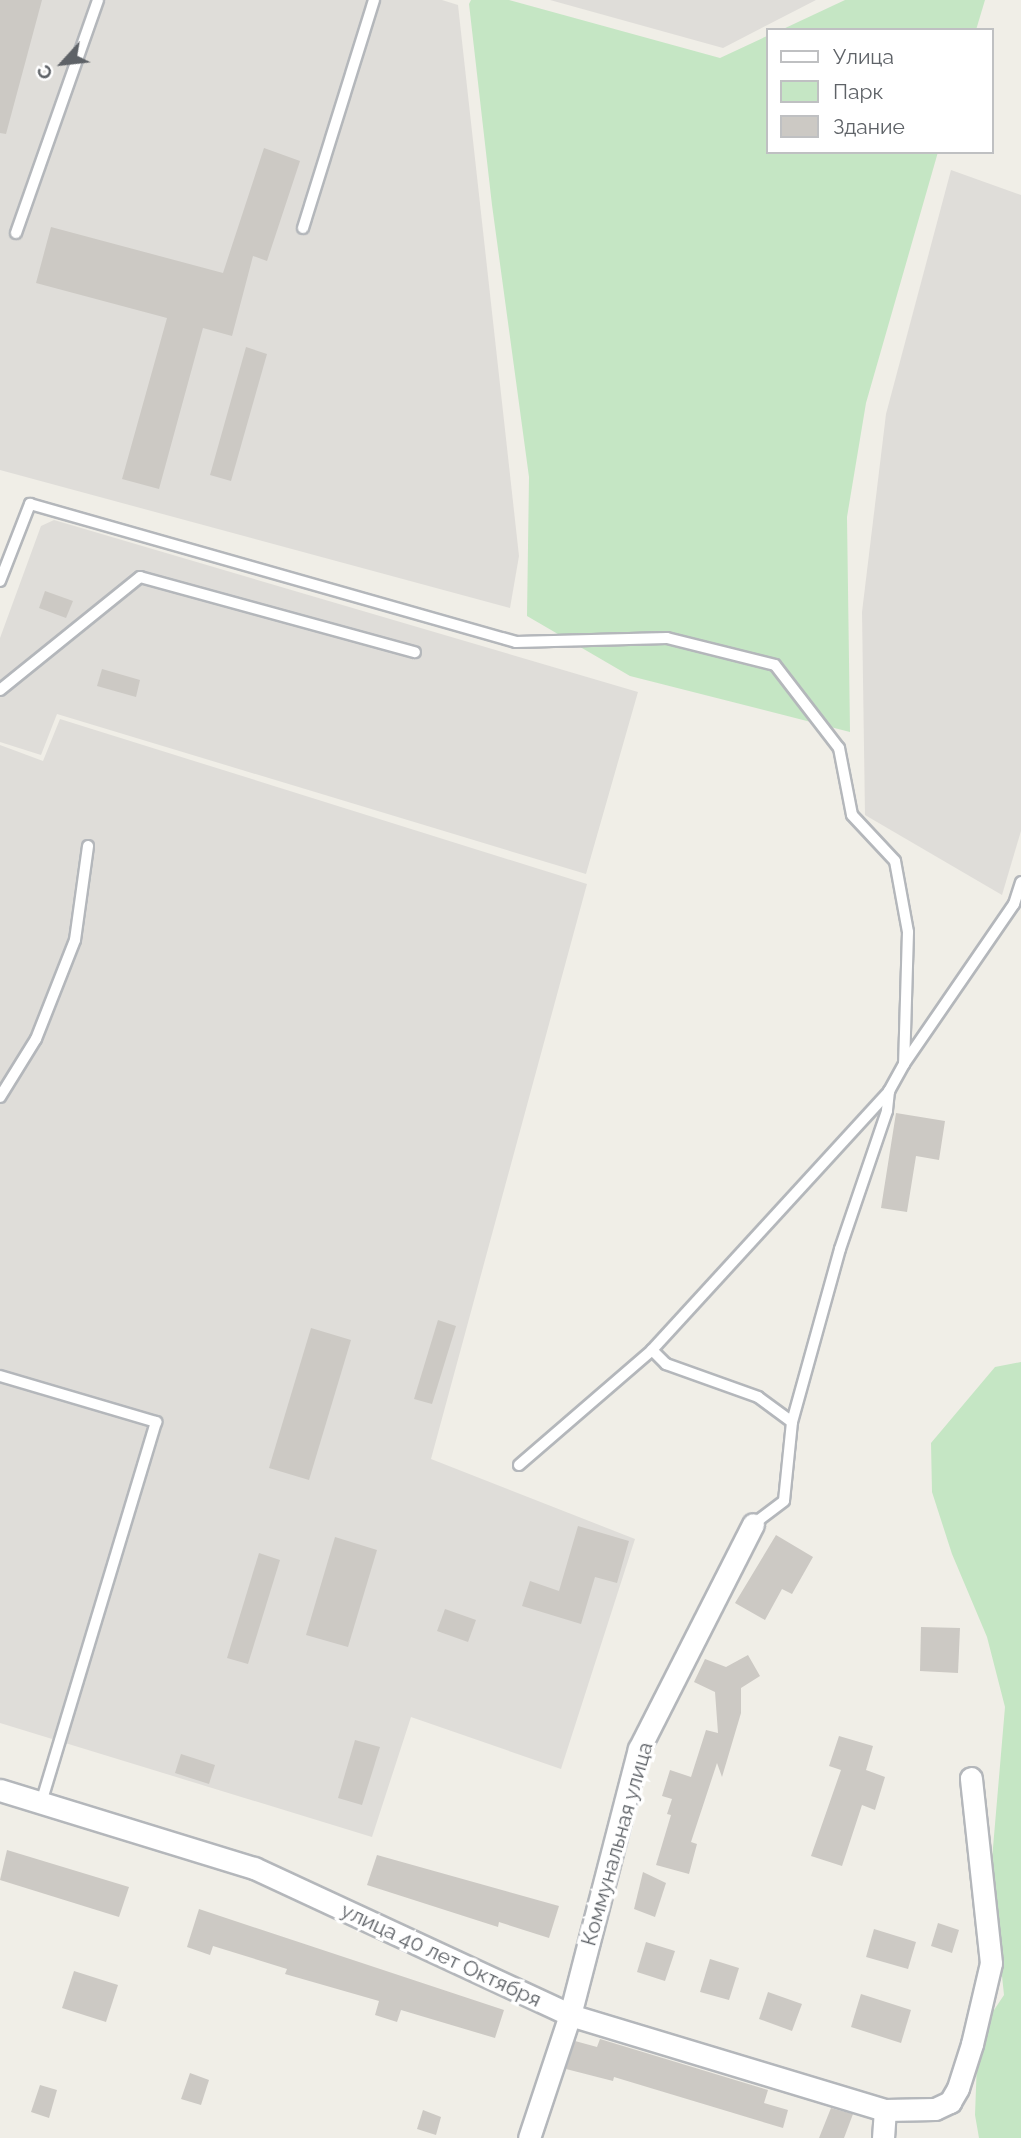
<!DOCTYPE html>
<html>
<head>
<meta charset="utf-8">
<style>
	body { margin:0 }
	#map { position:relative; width:1021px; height:2138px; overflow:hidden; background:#f0eee7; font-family:Raleway,sans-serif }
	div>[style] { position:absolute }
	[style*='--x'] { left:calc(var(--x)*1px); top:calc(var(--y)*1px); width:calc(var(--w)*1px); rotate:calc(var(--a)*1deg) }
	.industrial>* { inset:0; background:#dfddd9 }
	.green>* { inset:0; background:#c5e6c4 }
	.building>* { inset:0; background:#ccc9c4 }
	.roads { filter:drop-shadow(2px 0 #b4b7bb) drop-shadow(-2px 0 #b4b7bb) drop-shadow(0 2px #b4b7bb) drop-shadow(0 -2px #b4b7bb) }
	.service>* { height:10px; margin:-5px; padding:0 5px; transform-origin:5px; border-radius:5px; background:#fff }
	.minor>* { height:21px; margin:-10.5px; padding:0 10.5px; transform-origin:10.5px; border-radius:10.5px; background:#fff }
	span { translate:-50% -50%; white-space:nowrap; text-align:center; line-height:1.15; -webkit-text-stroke:7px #fff; paint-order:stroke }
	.street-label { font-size:21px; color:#5e6267 }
	.legend { position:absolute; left:766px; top:28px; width:228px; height:126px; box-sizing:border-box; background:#fff; border:2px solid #bfc0c2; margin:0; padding:9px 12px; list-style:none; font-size:21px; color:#5e6267 }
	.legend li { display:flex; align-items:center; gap:14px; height:35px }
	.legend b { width:35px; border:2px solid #bfc0c2 }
	.north { position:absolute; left:28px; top:28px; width:70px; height:70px; -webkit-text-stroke:5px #fff; paint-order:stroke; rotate:243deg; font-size:19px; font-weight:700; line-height:28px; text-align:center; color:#5e6267 }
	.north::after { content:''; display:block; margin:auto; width:24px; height:32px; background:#5e6267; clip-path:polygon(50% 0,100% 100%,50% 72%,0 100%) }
</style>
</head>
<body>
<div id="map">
	<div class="industrial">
		<i style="clip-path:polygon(0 0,442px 0,458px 5px,519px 556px,510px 608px,0 470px)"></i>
		<i style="clip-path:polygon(550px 0,816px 0,723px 48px)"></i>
		<i style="clip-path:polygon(951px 170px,1021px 195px,1021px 831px,1002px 895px,865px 815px,862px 612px,886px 414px)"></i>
		<i style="clip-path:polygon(54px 520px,638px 692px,586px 874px,57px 714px,41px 755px,0 742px,0 638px,41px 526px)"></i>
		<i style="clip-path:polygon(60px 719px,587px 884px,431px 1459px,635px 1539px,561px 1769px,411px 1717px,372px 1837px,0 1723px,0 745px,43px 761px)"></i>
	</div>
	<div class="green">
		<i style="clip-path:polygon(471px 0,509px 0,720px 58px,767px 36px,767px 152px,938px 152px,866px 403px,847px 517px,850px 732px,630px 676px,527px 616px,529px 477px,492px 205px,469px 4px)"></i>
		<i style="clip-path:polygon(845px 0,985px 0,976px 30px,781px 30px)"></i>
		<i style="clip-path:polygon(1021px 1362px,1021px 2138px,979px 2138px,975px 2115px,978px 2034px,1004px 1995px,991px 1871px,1005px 1707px,987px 1637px,952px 1554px,932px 1492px,931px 1443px,995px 1367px)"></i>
	</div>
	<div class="building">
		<i style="clip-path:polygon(0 0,42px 0,6px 134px,0 133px)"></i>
		<i style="clip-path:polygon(264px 148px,300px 161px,267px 261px,253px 256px,232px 336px,203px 328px,159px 489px,122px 479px,167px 318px,36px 283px,51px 227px,223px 273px)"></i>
		<i style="clip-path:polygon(246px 347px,267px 354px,231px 481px,210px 475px)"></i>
		<i style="clip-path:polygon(45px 591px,73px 601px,66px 618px,39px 608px)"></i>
		<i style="clip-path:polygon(102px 669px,140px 680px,136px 697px,97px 686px)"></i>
		<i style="clip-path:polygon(896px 1113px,945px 1121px,939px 1160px,916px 1156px,907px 1212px,881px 1208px)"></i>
		<i style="clip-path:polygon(438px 1320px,456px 1326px,432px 1404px,414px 1399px)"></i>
		<i style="clip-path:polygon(311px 1328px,351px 1340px,309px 1480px,269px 1468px)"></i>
		<i style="clip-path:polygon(578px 1526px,629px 1541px,617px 1583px,595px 1577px,581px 1624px,522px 1606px,530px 1581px,559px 1591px)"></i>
		<i style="clip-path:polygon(776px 1535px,813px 1557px,792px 1594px,782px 1589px,765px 1620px,735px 1603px)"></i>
		<i style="clip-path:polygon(335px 1537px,377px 1550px,348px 1647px,306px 1635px)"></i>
		<i style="clip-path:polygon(259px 1553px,280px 1560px,248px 1664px,227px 1658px)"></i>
		<i style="clip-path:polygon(445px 1609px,476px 1620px,468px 1642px,437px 1631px)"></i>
		<i style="clip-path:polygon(921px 1627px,960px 1628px,958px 1673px,920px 1671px)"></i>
		<i style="clip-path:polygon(748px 1655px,760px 1676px,741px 1688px,741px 1713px,722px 1777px,717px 1763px,691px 1842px,697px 1844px,689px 1874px,656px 1865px,671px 1815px,667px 1814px,672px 1799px,662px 1796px,670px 1770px,691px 1777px,706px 1730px,718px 1733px,715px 1692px,694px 1682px,705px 1659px,726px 1667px)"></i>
		<i style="clip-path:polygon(839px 1736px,873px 1746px,866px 1770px,885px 1777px,875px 1810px,862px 1805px,842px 1866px,811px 1856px,841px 1770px,829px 1766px)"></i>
		<i style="clip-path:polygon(355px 1740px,380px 1747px,362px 1805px,338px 1798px)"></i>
		<i style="clip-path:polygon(181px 1754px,215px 1765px,209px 1784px,175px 1773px)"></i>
		<i style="clip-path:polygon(7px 1850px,129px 1887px,119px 1917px,0 1880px)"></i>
		<i style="clip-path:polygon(377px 1855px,559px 1906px,549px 1938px,499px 1922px,498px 1927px,367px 1885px)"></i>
		<i style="clip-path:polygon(643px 1872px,666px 1883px,655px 1917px,634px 1909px)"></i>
		<i style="clip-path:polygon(199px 1909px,504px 2010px,495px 2038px,401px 2010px,397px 2022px,375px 2015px,379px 2001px,285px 1974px,287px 1969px,213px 1946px,210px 1955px,187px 1947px)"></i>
		<i style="clip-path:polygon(938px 1923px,959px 1930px,952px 1953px,931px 1946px)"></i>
		<i style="clip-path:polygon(874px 1929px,916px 1942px,908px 1969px,866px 1957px)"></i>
		<i style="clip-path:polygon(646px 1942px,675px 1951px,665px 1981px,637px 1972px)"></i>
		<i style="clip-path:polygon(710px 1959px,739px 1968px,729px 2000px,700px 1992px)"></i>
		<i style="clip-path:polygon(74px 1971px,118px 1985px,106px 2022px,62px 2008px)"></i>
		<i style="clip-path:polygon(768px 1992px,802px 2004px,792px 2031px,759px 2019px)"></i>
		<i style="clip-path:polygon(861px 1994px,911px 2010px,901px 2043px,851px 2027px)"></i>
		<i style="clip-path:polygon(600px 2039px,768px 2090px,764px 2103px,788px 2110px,783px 2128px,614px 2077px,613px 2081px,566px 2069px,575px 2041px,597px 2047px)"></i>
		<i style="clip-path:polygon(190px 2073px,209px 2080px,201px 2105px,181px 2099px)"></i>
		<i style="clip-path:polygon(40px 2085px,57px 2090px,49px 2118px,31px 2112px)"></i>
		<i style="clip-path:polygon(831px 2108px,853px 2114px,844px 2138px,819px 2138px)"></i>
		<i style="clip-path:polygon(423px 2110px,441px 2117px,436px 2135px,417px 2129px)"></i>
	</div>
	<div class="roads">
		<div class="service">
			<i style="--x:303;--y:228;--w:239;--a:-72.7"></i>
			<i style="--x:16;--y:233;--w:247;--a:-70.6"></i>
			<i style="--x:0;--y:581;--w:83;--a:-68.7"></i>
			<i style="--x:30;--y:504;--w:505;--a:15.85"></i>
			<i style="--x:516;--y:642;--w:151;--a:-1.5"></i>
			<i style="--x:667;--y:638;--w:111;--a:14"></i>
			<i style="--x:775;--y:665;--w:105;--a:52.4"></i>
			<i style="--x:839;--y:748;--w:68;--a:79"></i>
			<i style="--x:852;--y:815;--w:63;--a:46.9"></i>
			<i style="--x:895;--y:861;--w:72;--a:79.6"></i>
			<i style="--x:908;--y:932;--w:132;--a:91.7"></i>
			<i style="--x:904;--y:1064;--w:31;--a:119"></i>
			<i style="--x:889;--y:1091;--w:20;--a:96"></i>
			<i style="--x:887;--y:1111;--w:146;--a:108.8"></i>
			<i style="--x:840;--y:1249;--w:180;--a:105.5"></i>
			<i style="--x:792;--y:1422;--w:79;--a:95.8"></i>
			<i style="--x:784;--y:1501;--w:39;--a:143"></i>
			<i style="--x:0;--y:690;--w:180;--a:-38.9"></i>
			<i style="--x:140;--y:577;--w:285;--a:15.3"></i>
			<i style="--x:904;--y:1064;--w:194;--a:-55.5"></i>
			<i style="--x:1014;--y:904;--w:23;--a:-72"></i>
			<i style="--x:0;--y:1097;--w:68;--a:-58.2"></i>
			<i style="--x:36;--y:1039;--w:106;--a:-68.5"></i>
			<i style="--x:75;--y:940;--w:95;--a:-82.1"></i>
			<i style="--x:652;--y:1350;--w:20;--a:45"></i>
			<i style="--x:666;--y:1364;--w:98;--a:19.7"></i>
			<i style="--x:758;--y:1397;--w:42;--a:36.3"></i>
			<i style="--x:0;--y:1376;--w:163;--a:16.4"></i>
			<i style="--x:156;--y:1422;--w:397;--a:106.8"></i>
			<i style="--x:519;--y:1465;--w:176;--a:-40.8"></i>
			<i style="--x:652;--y:1350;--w:351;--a:-47.5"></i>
		</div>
		<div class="minor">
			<i style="--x:0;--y:1790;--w:266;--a:17.1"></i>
			<i style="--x:254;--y:1868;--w:349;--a:24.9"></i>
			<i style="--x:570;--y:2015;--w:329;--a:16.8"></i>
			<i style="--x:529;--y:2138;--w:130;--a:-71.6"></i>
			<i style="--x:570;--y:2015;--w:275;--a:-75.5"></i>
			<i style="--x:639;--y:1749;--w:252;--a:-63.1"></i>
			<i style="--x:883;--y:2138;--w:28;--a:-86"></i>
			<i style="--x:885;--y:2110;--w:50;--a:-1.1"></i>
			<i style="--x:935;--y:2109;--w:17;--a:-25"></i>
			<i style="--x:950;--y:2102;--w:16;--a:-60"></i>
			<i style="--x:958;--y:2088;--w:46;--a:-72.3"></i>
			<i style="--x:972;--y:2044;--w:83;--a:-76.8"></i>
			<i style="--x:991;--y:1963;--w:186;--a:-96.2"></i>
		</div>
	</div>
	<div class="street-label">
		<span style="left:617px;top:1844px;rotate:-74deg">Коммунальная улица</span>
		<span style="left:441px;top:1955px;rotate:25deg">улица 40 лет Октября</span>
	</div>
	<ul class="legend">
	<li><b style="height:9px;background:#fff"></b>Улица</li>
	<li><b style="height:19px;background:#c5e6c4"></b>Парк</li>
	<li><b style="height:19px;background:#ccc9c4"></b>Здание</li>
	</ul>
	<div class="north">С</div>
</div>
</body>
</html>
